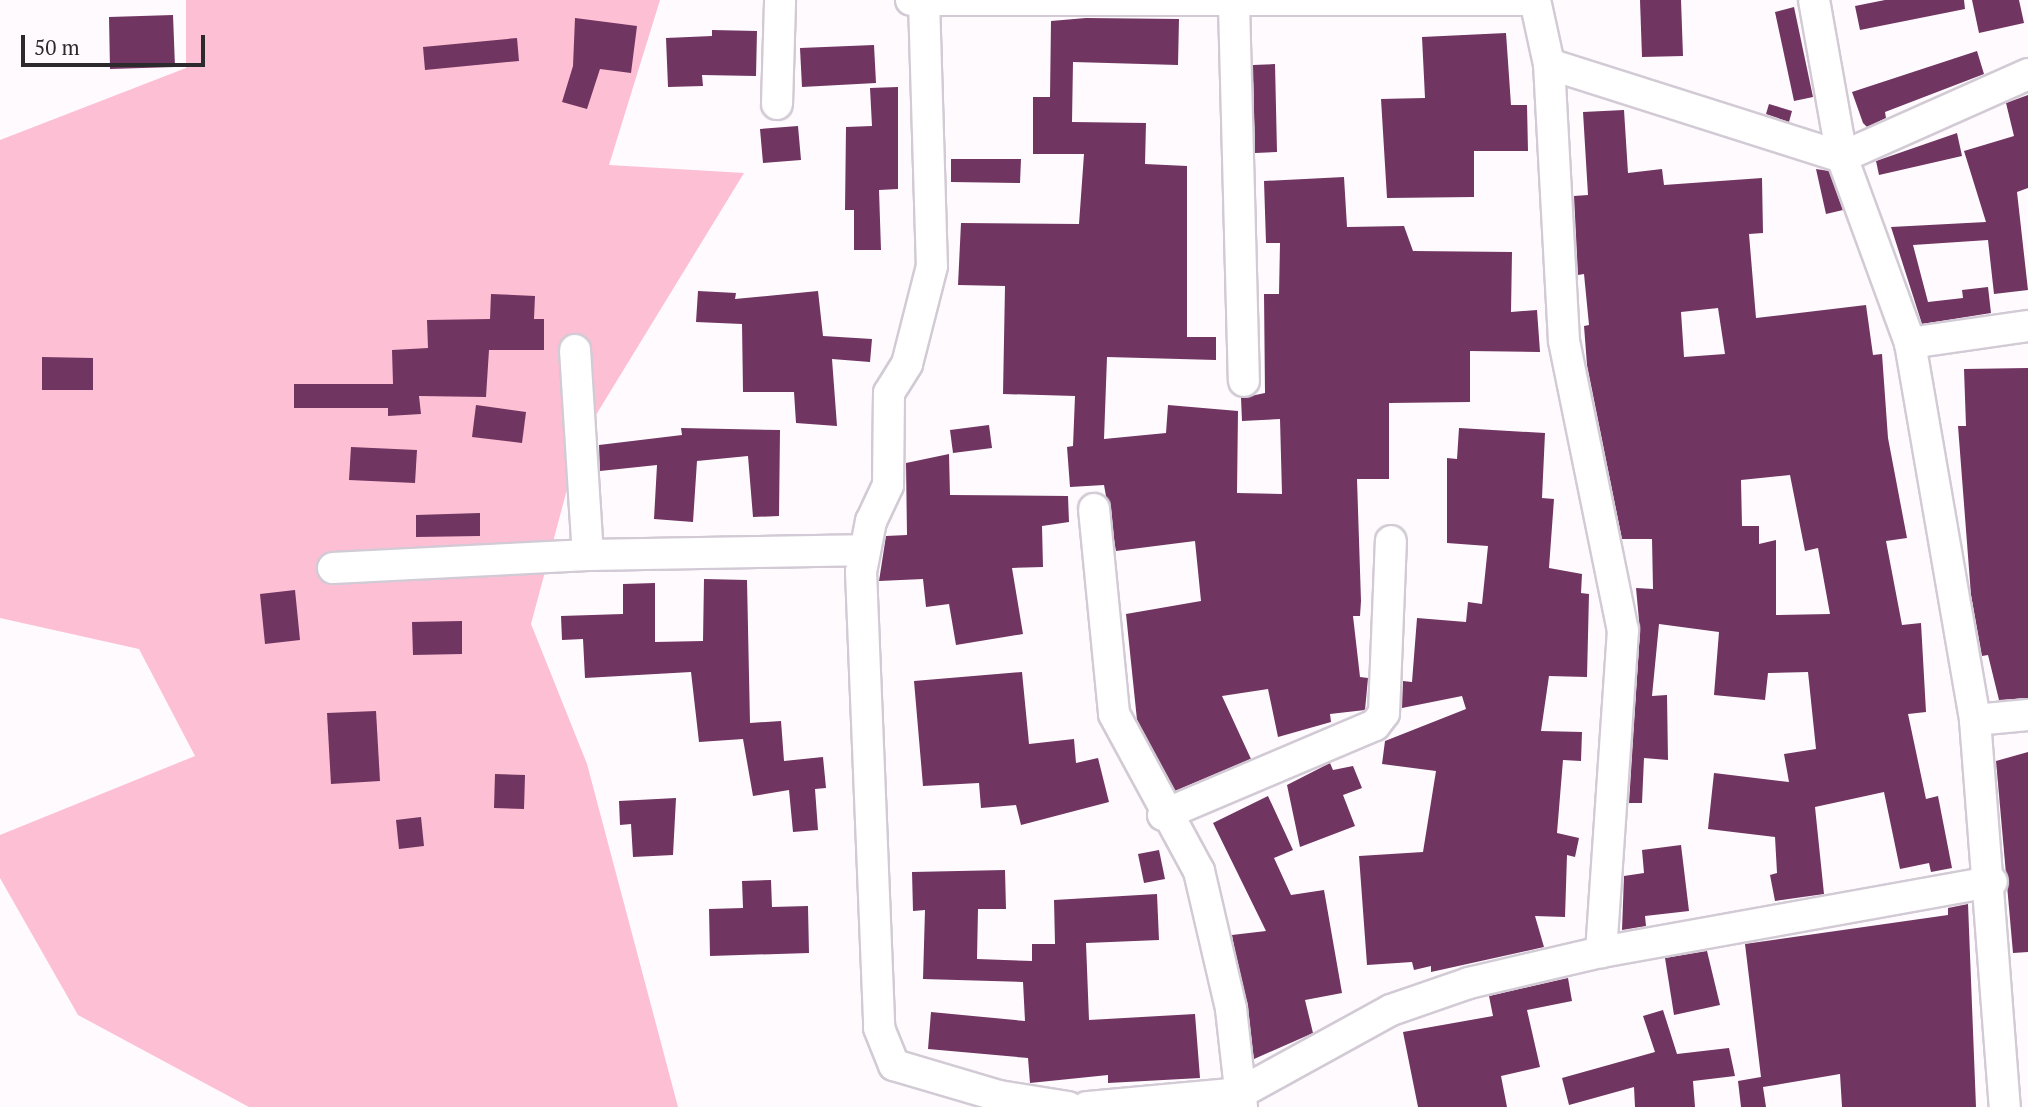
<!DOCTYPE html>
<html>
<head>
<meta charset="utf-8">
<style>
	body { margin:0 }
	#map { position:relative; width:2028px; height:1107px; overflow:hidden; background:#fefafe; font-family:"PT Serif",serif }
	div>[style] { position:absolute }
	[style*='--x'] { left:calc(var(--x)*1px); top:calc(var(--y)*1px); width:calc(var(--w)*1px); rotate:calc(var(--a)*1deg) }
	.green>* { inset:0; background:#fdbfd4 }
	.building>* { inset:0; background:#713561 }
	.roads { filter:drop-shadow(2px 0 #d2cad4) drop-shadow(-2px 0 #d2cad4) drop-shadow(0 2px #d2cad4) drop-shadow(0 -2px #d2cad4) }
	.minor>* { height:30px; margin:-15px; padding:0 15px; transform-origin:15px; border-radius:15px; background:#fff }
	span { translate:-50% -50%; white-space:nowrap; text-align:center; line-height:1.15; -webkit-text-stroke:7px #fefafe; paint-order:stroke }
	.scale { position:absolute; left:21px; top:35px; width:184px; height:32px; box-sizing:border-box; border:4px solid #2d2a2e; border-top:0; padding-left:9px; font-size:21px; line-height:24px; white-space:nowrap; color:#2d2a2e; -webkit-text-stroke:5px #fefafe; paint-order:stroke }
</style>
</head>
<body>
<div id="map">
	<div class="green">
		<i style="clip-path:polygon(186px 0,660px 0,609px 165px,744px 173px,580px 441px,531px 624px,587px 764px,678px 1107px,249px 1107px,78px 1015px,0 878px,0 835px,195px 756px,139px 649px,0 618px,0 140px,186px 68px)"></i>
	</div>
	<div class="building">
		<i style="clip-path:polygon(1640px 0,1681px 0,1683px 56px,1642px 57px)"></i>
		<i style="clip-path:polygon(1885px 0,1964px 0,1965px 9px,1860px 30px,1855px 6px)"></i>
		<i style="clip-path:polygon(1972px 0,2019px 0,2024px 23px,1979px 33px)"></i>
		<i style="clip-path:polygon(1794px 7px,1813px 97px,1794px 101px,1775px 12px)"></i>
		<i style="clip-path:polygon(173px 15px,175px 67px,110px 69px,109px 17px)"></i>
		<i style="clip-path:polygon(575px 18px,637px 26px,631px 73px,600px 69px,587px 109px,562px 102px,573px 66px)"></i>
		<i style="clip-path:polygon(1086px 18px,1179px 19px,1178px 65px,1073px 62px,1072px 122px,1146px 123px,1145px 164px,1187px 166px,1187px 337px,1216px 337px,1216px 360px,1107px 357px,1104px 439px,1166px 433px,1168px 405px,1238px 411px,1237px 493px,1282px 494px,1280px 419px,1242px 421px,1241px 398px,1265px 393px,1264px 294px,1279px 294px,1280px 243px,1266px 243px,1264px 181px,1344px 177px,1347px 227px,1404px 226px,1413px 251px,1512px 252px,1511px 312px,1537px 310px,1540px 352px,1470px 351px,1470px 402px,1389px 403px,1389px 479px,1357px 479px,1361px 601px,1360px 616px,1353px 616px,1360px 677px,1368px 678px,1365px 710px,1330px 714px,1331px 722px,1278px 737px,1268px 689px,1222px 696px,1251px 759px,1175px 791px,1137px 720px,1126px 614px,1201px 601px,1195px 541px,1116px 551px,1104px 485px,1070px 487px,1067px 447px,1073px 446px,1075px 396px,1003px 394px,1005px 286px,958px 285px,961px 223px,1079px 224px,1084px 154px,1033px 154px,1033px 97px,1050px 97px,1051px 21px)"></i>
		<i style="clip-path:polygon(712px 30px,757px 31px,756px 76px,702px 75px,703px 86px,668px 87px,666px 38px,712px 36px)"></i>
		<i style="clip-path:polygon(1506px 33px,1511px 105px,1527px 105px,1528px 151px,1474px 151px,1474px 197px,1387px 198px,1381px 99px,1425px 98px,1422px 37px)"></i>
		<i style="clip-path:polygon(517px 38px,519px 61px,425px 70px,423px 47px)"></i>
		<i style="clip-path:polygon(874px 45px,876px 83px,802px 87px,800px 48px)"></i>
		<i style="clip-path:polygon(1977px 51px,1984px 74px,1885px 112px,1886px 118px,1867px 127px,1863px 123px,1852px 92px)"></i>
		<i style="clip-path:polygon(1275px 64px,1277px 152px,1255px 153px,1253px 65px)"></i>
		<i style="clip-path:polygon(898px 87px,898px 189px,879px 190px,881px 250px,854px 250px,854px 210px,845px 210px,846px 127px,872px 126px,870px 88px)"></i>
		<i style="clip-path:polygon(2028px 95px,2028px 188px,2017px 192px,2028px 290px,1994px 294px,1988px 240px,1913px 245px,1928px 302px,1963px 298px,1962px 290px,1988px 287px,1991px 313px,1922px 324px,1891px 227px,1986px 222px,1964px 151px,2014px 136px,2006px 103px)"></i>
		<i style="clip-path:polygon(1769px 104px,1792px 111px,1789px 122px,1766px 114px)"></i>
		<i style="clip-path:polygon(evenodd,1624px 110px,1628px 173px,1662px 169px,1664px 185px,1762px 178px,1763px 233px,1749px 234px,1756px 318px,1866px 305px,1873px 355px,1882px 354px,1888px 438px,1907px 538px,1886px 541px,1902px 625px,1921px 623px,1926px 712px,1908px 714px,1926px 799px,1938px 796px,1952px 868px,1931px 872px,1929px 863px,1900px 869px,1884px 792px,1815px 807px,1824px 894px,1775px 901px,1770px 875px,1777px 873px,1775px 837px,1708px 829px,1714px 773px,1789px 782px,1784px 754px,1816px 749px,1808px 672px,1768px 673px,1765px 700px,1714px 695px,1719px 632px,1659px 624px,1652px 696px,1667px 695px,1668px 760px,1644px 758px,1642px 803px,1629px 803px,1640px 631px,1636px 588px,1653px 589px,1652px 539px,1622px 539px,1587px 365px,1584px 326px,1589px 325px,1584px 274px,1578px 275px,1574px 196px,1588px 195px,1583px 112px,1624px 110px,1718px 308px,1725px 354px,1684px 357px,1681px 312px,1718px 308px,1624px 110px,1790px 475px,1805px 551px,1818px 548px,1830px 614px,1776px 615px,1776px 540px,1759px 544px,1759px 526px,1742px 526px,1741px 480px,1790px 475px)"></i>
		<i style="clip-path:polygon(798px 126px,801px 160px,763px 163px,760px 129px)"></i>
		<i style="clip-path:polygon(1957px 133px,1962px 156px,1879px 175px,1876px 161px)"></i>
		<i style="clip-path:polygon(951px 159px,1021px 159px,1020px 183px,951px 182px)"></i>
		<i style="clip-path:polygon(1816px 169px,1829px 171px,1843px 210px,1826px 214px)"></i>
		<i style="clip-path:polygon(698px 291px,736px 293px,735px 299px,818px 291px,823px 336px,872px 339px,870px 362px,832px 359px,837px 426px,796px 423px,794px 392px,743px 392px,742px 324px,696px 322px)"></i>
		<i style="clip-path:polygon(491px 294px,535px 296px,534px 319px,544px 319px,544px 350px,489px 350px,486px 397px,419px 396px,421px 414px,388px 416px,388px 408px,294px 408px,294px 384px,393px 384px,392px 350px,428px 348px,427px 320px,490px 319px)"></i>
		<i style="clip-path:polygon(42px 357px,93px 358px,93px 390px,42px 390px)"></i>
		<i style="clip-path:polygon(2028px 368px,2028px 698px,1999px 700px,1988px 655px,1982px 656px,1971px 595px,1958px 426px,1966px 426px,1964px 369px)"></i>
		<i style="clip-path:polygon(476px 405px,526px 412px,522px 443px,472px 437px)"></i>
		<i style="clip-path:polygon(989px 425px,992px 448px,953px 453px,950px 430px)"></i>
		<i style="clip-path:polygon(681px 428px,780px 430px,779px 516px,753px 517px,748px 456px,697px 461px,693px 522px,654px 519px,657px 465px,600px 471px,599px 445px,682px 435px)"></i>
		<i style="clip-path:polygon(1459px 428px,1545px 433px,1542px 498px,1554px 499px,1549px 568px,1582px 574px,1581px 593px,1589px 594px,1587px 677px,1549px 676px,1541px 731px,1582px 732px,1581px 761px,1563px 760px,1557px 833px,1579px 838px,1575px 857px,1567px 855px,1565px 917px,1535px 916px,1544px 947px,1431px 972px,1431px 966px,1414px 970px,1412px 962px,1367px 965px,1359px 856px,1423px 852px,1436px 771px,1382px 764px,1385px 741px,1466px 709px,1462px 696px,1402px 708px,1403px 681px,1412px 682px,1417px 618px,1466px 622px,1468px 602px,1482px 604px,1488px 546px,1447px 543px,1447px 458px,1457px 459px)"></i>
		<i style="clip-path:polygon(351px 447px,417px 450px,415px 483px,349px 480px)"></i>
		<i style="clip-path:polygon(949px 454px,950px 495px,1068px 496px,1069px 522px,1042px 526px,1043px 567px,1012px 568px,1023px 634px,956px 645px,949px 604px,926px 607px,923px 579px,879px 581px,886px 536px,907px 535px,906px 463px)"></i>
		<i style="clip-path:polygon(480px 513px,480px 536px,416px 537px,416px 515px)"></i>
		<i style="clip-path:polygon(704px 579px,747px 580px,750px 723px,781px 721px,784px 761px,823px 757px,826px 788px,815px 789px,818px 830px,793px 832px,789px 790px,753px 796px,743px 739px,699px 742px,691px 672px,585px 678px,583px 639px,562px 640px,561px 616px,623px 614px,623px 584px,655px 583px,655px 642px,703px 641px)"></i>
		<i style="clip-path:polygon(295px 590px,300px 640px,265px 644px,260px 594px)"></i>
		<i style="clip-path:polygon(462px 621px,462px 654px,413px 655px,412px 622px)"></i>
		<i style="clip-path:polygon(1022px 672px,1029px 744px,1074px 739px,1076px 763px,1098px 758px,1109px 802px,1021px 825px,1016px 805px,981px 808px,979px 783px,923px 786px,914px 681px)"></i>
		<i style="clip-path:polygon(376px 711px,380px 781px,331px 784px,327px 713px)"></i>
		<i style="clip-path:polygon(2028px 752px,2028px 952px,2013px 953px,1996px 761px)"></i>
		<i style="clip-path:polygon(1330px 763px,1333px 770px,1353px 766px,1362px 788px,1343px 795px,1355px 826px,1300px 847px,1287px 785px)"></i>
		<i style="clip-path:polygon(495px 774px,525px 775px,524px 809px,494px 808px)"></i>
		<i style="clip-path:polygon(1268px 796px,1293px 850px,1274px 858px,1291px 895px,1324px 890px,1342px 993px,1305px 1000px,1313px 1033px,1254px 1059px,1232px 935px,1266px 931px,1213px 823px)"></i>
		<i style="clip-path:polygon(676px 798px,673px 855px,633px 857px,631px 824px,620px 825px,619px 801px)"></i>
		<i style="clip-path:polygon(421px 817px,424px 846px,399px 849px,396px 820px)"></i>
		<i style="clip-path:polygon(1681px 845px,1689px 911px,1645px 916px,1646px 926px,1622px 930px,1624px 876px,1644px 873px,1642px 850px)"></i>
		<i style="clip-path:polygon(1159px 850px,1165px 879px,1144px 883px,1138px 854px)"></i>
		<i style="clip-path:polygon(1005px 870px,1006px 909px,978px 909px,977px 959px,1032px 961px,1032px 944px,1055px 944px,1054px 900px,1157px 894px,1159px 940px,1086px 943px,1089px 1020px,1195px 1014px,1200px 1078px,1108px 1083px,1108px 1075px,1030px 1083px,1028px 1058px,928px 1049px,931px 1012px,1025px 1021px,1023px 982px,923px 979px,925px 910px,913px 911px,912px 872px)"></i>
		<i style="clip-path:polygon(771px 880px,772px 907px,808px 906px,809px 953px,710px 956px,709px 909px,743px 908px,742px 881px)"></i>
		<i style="clip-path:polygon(1968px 904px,1976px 1107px,1842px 1107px,1840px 1074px,1763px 1087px,1766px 1107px,1741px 1107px,1738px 1081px,1761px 1077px,1745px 944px,1948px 915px,1948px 908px)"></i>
		<i style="clip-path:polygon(1707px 951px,1720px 1005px,1674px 1015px,1665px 958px)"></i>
		<i style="clip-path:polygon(1568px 978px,1572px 1001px,1527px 1010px,1540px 1067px,1501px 1076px,1507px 1107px,1418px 1107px,1403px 1032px,1493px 1016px,1489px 996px)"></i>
		<i style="clip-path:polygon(1663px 1010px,1677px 1054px,1729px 1048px,1735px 1076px,1693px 1081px,1695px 1107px,1635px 1107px,1634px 1087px,1569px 1105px,1562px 1078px,1655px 1052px,1643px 1016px)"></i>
	</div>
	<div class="roads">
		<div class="minor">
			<i style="--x:911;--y:0;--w:624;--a:0"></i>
			<i style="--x:924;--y:0;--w:266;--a:88.3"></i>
			<i style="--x:932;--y:266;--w:101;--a:104.3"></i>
			<i style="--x:907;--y:364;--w:34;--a:122"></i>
			<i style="--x:889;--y:393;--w:92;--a:90.6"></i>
			<i style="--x:888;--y:485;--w:40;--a:115"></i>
			<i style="--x:871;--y:521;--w:52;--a:101.1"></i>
			<i style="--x:861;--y:572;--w:456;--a:87.7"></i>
			<i style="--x:879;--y:1028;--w:40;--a:68"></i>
			<i style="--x:894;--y:1065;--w:109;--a:16.4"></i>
			<i style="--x:999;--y:1096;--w:70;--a:9.1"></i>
			<i style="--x:1535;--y:0;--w:66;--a:77.7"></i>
			<i style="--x:1549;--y:64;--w:277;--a:86.9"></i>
			<i style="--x:1564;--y:341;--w:295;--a:78.5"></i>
			<i style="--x:1623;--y:630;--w:323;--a:93.9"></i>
			<i style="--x:1814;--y:0;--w:159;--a:79.9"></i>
			<i style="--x:1842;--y:157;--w:198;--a:69.9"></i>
			<i style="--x:1910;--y:343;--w:383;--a:80.2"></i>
			<i style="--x:1975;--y:720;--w:388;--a:85.6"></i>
			<i style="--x:1234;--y:4;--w:377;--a:88.5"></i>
			<i style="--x:1549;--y:64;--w:307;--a:17.6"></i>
			<i style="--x:1842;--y:157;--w:204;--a:-24"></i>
			<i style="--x:777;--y:104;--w:104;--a:-88.3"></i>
			<i style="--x:1910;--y:343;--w:119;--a:-8.2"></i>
			<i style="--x:575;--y:350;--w:205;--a:86.4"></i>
			<i style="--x:588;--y:555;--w:277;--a:-1"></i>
			<i style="--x:1094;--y:509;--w:206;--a:84.4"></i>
			<i style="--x:1114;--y:714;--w:179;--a:61.6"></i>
			<i style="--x:1199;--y:871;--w:142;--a:76.9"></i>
			<i style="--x:1231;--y:1009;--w:99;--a:83.6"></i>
			<i style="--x:333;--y:568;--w:255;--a:-2.9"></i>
			<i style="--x:1975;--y:720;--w:53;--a:-5.4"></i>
			<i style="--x:1163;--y:815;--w:230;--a:-23"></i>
			<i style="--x:1375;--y:725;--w:15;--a:-53"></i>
			<i style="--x:1384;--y:713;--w:172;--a:-87.7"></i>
			<i style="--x:1087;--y:1107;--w:154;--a:-5.2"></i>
			<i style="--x:1240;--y:1093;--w:172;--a:-28.8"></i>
			<i style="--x:1391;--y:1010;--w:83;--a:-19.1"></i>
			<i style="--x:1469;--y:983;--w:136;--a:-13.2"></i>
			<i style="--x:1601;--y:952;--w:397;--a:-10.2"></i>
		</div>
	</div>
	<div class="scale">50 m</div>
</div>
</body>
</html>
